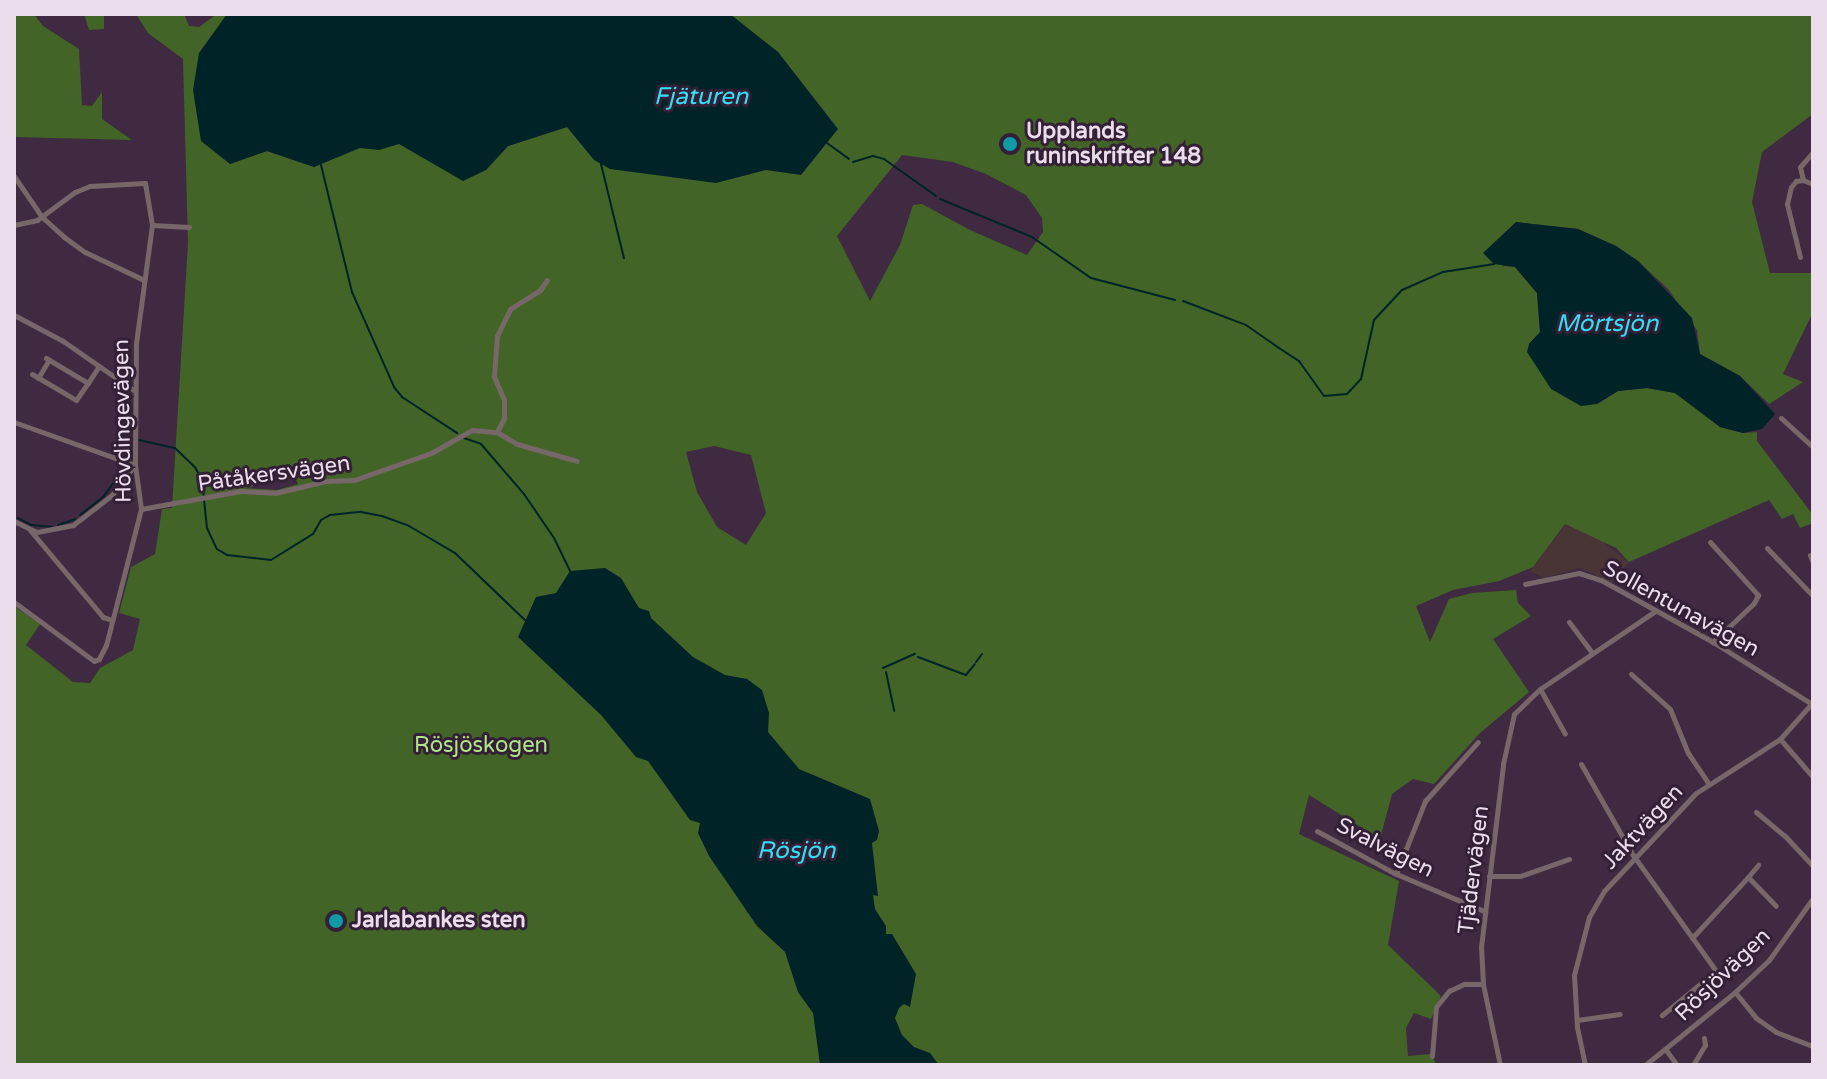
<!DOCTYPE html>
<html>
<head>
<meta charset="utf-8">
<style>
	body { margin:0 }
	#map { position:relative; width:1827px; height:1079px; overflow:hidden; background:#3f2a41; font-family:"Varela Round",sans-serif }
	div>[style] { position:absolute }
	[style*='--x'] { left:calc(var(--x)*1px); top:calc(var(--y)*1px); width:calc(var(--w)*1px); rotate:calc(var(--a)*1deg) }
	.education>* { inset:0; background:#493436 }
	.green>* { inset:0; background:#436427 }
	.water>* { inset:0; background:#002328 }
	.stream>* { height:2px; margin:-1px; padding:0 1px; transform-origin:1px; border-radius:1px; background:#002328 }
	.street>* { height:5px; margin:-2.5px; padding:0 2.5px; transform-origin:2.5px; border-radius:2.5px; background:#786769 }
	.dots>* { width:22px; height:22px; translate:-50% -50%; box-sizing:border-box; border:4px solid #342036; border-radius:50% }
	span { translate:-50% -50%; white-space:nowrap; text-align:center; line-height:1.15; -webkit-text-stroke:6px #342036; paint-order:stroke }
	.poi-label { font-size:22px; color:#ebddec; font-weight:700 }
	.left { translate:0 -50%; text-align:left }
	.street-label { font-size:22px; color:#ebddec }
	.park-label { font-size:22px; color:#afe586 }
	.water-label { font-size:24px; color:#31e0f6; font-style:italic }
	.frame { position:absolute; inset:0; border:16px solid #ebddec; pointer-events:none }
</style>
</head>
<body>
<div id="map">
	<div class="education">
		<i style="clip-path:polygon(1565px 525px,1599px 539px,1629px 562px,1612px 583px,1580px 568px,1543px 578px,1530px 571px)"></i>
	</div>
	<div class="green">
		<i style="clip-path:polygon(14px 14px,34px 14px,43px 26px,79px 49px,82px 105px,92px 106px,102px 92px,102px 119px,132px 140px,14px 137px)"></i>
		<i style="clip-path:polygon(84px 14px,104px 14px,104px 29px,89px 30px)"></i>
		<i style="clip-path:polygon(evenodd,136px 14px,184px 14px,189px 26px,199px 27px,217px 14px,227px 14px,221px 26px,230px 164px,267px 151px,314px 167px,379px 134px,486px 170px,508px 146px,567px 127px,766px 170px,730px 14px,1813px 14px,1813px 114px,1762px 152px,1752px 202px,1770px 273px,1813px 273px,1813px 312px,1783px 374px,1803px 382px,1769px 404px,1740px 376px,1700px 354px,1697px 330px,1668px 289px,1638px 261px,1616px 246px,1578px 229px,1516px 222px,1503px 266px,1515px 267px,1537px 293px,1540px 332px,1529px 344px,1597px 404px,1618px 391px,1647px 388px,1675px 393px,1720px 427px,1743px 433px,1757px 432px,1757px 441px,1813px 515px,1813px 523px,1800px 528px,1793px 514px,1782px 519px,1769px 500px,1629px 562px,1616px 548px,1565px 524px,1533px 567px,1499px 581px,1453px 590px,1416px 606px,1430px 642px,1449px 599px,1472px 593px,1516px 590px,1518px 603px,1531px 616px,1493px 639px,1529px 692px,1480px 733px,1434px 784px,1413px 779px,1392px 794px,1380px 839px,1309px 795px,1299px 834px,1399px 881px,1388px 945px,1441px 996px,1431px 1019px,1414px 1013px,1406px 1028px,1408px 1056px,1430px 1054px,1437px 1065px,14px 1065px,14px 606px,40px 624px,26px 645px,73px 682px,90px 683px,100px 668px,133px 650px,140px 619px,119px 613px,131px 567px,155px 554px,162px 509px,172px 508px,188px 243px,183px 59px,148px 33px,136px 14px,902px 155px,953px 162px,986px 174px,1026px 195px,1042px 218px,1043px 232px,1027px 255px,970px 230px,922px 204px,913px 205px,900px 245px,870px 301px,837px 236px,902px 155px,136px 14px,714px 446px,751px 455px,766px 513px,746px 545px,717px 527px,697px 492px,686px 452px,714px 446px,136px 14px,266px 468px,277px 468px,294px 475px,298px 484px,277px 490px,244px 488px,252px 487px,266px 468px)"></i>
	</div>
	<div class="water">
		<i style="clip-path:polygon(227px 14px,730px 14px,778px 52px,838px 129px,801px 175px,766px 170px,716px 183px,610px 169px,594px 160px,567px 127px,508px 146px,486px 170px,463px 181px,399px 144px,379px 150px,360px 148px,314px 167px,267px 151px,230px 164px,201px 141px,193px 90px,199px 53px)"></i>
		<i style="clip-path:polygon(1516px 222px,1578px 229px,1616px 246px,1638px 261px,1692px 318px,1700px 354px,1740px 376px,1775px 414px,1762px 429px,1743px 433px,1720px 427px,1675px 393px,1647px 388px,1618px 391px,1597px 404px,1581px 406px,1551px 389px,1527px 352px,1529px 344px,1540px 332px,1537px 293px,1515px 267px,1494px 264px,1483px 253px)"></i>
		<i style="clip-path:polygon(605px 568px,621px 578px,639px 608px,649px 611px,651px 618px,693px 657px,725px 675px,747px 679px,762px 690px,769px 713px,768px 732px,799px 769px,870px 799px,879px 831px,877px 840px,872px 843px,878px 896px,873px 895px,875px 909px,886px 926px,886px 934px,892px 934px,916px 974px,910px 1007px,904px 1004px,899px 1008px,895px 1018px,902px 1035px,914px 1047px,930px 1053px,939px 1065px,820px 1065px,813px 1013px,798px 992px,785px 952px,757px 926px,709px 856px,698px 833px,700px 823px,690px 820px,648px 761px,636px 757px,601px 715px,518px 637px,536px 597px,556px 593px,570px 571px)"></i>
	</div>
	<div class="stream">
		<i style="--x:827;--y:143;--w:27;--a:36"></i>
		<i style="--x:853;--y:162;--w:21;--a:-17"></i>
		<i style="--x:873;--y:156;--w:11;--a:15"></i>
		<i style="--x:884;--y:159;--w:64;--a:35.4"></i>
		<i style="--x:601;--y:164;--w:97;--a:76.3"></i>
		<i style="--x:321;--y:165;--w:131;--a:76.3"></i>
		<i style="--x:352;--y:292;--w:104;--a:66.1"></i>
		<i style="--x:394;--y:387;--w:13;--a:51"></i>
		<i style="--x:402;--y:397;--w:66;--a:33.2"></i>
		<i style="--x:940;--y:199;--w:100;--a:22.4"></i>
		<i style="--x:1032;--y:237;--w:72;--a:34.8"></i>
		<i style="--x:1091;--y:278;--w:87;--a:14.7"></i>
		<i style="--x:1183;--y:301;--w:67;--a:20.9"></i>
		<i style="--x:1246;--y:325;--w:40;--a:34.9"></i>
		<i style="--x:1279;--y:348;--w:24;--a:33"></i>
		<i style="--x:1299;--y:361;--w:43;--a:54.5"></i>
		<i style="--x:1324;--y:396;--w:23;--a:-5"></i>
		<i style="--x:1347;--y:394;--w:21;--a:-47"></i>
		<i style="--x:1361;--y:379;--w:60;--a:-77.6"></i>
		<i style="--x:1374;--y:320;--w:41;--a:-47"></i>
		<i style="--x:1402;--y:290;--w:45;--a:-23.7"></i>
		<i style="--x:1443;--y:272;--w:52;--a:-8.9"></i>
		<i style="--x:464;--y:438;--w:18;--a:19"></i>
		<i style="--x:481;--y:444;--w:66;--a:49.3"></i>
		<i style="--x:524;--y:494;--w:53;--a:55.7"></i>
		<i style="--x:554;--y:538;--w:37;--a:64"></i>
		<i style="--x:139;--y:440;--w:37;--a:13"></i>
		<i style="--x:175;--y:448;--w:28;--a:44"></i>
		<i style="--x:195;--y:467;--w:15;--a:62"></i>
		<i style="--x:202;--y:480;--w:48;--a:84.1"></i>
		<i style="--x:207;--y:528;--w:23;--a:65"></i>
		<i style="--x:217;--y:549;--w:12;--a:31"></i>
		<i style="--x:227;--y:555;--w:44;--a:6.5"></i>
		<i style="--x:271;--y:560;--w:49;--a:-31.8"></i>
		<i style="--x:313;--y:534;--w:16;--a:-60"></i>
		<i style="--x:321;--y:520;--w:10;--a:-29"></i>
		<i style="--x:330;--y:515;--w:31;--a:-6"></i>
		<i style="--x:361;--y:512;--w:21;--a:11"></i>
		<i style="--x:382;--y:516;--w:29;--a:20"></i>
		<i style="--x:409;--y:526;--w:53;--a:30.4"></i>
		<i style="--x:455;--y:553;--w:98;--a:43.8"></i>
		<i style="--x:80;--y:515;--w:31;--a:-38"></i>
		<i style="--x:104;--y:496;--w:37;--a:-54"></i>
		<i style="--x:18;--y:518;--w:15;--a:28"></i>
		<i style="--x:31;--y:525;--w:21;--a:5"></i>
		<i style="--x:58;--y:525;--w:18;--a:-19"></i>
		<i style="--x:918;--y:657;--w:51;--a:20.6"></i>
		<i style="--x:966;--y:675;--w:14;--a:-51"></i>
		<i style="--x:976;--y:662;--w:10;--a:-53"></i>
		<i style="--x:883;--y:668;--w:35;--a:-24"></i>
		<i style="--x:886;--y:672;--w:40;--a:78"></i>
	</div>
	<div class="street">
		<i style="--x:14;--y:176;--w:50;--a:55.7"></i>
		<i style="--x:42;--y:217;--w:30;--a:42"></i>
		<i style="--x:64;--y:237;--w:26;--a:36"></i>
		<i style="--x:85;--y:252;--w:65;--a:25.4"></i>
		<i style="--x:1803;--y:180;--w:13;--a:-103"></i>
		<i style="--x:1800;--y:167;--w:20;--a:-49"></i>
		<i style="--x:14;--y:225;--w:24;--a:-12"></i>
		<i style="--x:37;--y:220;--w:47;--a:-36.4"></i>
		<i style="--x:75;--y:192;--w:16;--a:-22"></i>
		<i style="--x:90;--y:186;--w:55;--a:-3.1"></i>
		<i style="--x:145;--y:183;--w:43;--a:80.5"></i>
		<i style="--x:152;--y:225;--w:119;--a:97.7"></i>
		<i style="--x:136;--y:343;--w:122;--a:90.5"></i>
		<i style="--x:135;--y:465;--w:44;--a:82.2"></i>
		<i style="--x:141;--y:509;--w:140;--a:104.4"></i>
		<i style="--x:106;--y:645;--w:16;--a:117"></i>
		<i style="--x:99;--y:659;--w:5;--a:158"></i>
		<i style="--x:94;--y:661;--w:99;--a:-143.6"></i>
		<i style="--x:152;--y:225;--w:37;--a:3"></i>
		<i style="--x:1800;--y:257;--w:55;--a:-103.8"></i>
		<i style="--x:1787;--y:204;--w:17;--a:-77"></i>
		<i style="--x:1791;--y:187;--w:8;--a:-50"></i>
		<i style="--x:1796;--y:181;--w:7;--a:-8"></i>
		<i style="--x:1803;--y:180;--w:11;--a:22"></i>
		<i style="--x:14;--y:315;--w:55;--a:28"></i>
		<i style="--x:63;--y:341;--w:88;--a:34.8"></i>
		<i style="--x:46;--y:358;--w:49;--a:30.8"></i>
		<i style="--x:88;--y:383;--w:20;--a:-57"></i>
		<i style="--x:32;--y:374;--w:51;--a:30.6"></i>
		<i style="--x:76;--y:400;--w:21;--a:-55"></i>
		<i style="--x:38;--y:378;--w:21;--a:-59"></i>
		<i style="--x:1781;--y:418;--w:43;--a:42.2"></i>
		<i style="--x:14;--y:422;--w:128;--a:19.6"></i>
		<i style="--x:497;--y:432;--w:16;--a:-63"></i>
		<i style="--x:504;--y:418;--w:18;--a:-90"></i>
		<i style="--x:504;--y:400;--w:26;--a:-113"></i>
		<i style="--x:494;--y:376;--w:40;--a:-85.7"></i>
		<i style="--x:497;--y:336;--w:30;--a:-64"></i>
		<i style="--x:510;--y:309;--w:36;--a:-32"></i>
		<i style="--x:540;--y:290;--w:12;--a:-55"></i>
		<i style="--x:141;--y:509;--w:101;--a:-10.3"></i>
		<i style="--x:240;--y:491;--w:35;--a:3"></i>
		<i style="--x:275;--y:493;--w:52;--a:-13.2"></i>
		<i style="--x:326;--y:481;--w:28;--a:-2"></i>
		<i style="--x:354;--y:480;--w:82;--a:-19.3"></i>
		<i style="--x:431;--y:453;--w:47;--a:-29.3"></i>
		<i style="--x:472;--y:430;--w:25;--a:5"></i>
		<i style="--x:497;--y:432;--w:23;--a:31"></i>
		<i style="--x:517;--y:444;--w:62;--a:15.8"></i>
		<i style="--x:14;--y:521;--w:25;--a:26"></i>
		<i style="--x:37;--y:532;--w:37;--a:-11"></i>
		<i style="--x:73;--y:525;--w:49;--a:-37.6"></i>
		<i style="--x:112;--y:495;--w:38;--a:-53"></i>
		<i style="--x:30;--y:530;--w:114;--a:50"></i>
		<i style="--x:103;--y:617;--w:9;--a:18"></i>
		<i style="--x:1710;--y:542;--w:72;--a:47.8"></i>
		<i style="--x:1758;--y:595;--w:9;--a:117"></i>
		<i style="--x:1754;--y:603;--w:57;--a:136.4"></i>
		<i style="--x:1767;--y:548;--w:66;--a:46.2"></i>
		<i style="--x:1810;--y:555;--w:9;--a:69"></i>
		<i style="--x:1525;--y:584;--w:55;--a:-11.5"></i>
		<i style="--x:1579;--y:573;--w:23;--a:18"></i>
		<i style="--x:1601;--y:580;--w:128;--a:29"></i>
		<i style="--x:1713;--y:642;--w:117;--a:32.1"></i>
		<i style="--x:1569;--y:622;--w:39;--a:53"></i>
		<i style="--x:1631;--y:674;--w:52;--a:41.9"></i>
		<i style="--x:1670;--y:709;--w:48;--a:67.8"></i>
		<i style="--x:1688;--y:753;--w:36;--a:56"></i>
		<i style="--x:1540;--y:689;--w:51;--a:60.9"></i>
		<i style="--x:1780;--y:739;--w:50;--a:49"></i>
		<i style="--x:1581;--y:764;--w:105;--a:60.3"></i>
		<i style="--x:1633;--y:855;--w:143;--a:54.4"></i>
		<i style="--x:1716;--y:971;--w:70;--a:140.8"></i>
		<i style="--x:1756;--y:812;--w:38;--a:40"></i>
		<i style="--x:1785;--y:836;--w:41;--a:47"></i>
		<i style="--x:1317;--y:831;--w:88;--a:28.6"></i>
		<i style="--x:1394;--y:873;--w:98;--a:22.9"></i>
		<i style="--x:1396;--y:874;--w:79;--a:-68.3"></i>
		<i style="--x:1425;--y:801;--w:79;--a:-48.1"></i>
		<i style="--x:1489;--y:876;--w:31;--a:0"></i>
		<i style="--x:1520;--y:876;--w:52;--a:-19.1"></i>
		<i style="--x:1748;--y:877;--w:16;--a:-50"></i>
		<i style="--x:1692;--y:938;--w:83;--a:-47.4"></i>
		<i style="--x:1748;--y:877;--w:40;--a:46"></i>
		<i style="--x:1735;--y:992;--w:33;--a:51"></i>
		<i style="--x:1756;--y:1018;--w:24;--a:35"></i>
		<i style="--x:1776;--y:1032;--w:40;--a:21"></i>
		<i style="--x:1577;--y:1020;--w:43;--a:-7.9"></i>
		<i style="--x:1666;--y:1050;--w:19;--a:54"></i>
		<i style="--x:1432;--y:1056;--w:49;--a:-85.3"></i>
		<i style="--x:1436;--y:1007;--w:21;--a:-51"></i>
		<i style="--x:1449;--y:991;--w:17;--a:-25"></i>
		<i style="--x:1464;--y:984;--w:19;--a:0"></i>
		<i style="--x:1500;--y:1065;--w:83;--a:-101.9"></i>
		<i style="--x:1483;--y:984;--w:37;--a:-93"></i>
		<i style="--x:1481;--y:947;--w:184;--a:-83.1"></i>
		<i style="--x:1503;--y:764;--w:51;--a:-77.6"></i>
		<i style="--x:1514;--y:714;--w:36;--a:-44"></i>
		<i style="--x:1540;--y:689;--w:139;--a:-34.1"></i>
		<i style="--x:1585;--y:1065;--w:39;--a:-102"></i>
		<i style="--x:1577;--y:1027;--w:52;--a:-93.3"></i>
		<i style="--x:1574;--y:975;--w:60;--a:-75.5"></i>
		<i style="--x:1589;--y:917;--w:30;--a:-60"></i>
		<i style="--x:1604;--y:891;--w:134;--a:-46.8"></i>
		<i style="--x:1696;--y:793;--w:100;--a:-32.7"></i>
		<i style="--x:1780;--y:739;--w:50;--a:-48.3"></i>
		<i style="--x:1645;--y:1065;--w:116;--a:-39"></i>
		<i style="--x:1735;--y:992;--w:47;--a:-43.3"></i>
		<i style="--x:1769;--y:960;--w:76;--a:-54.6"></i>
		<i style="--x:1693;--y:1065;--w:23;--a:-59"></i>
		<i style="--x:1705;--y:1045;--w:7;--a:-98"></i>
	</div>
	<div class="dots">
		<i style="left:1010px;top:144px;background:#0f9aa8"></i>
		<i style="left:336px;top:921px;background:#0f9aa8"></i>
	</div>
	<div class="poi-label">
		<span class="left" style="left:1026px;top:144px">Upplands<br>runinskrifter 148</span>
		<span class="left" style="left:352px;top:921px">Jarlabankes sten</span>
	</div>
	<div class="street-label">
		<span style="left:123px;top:421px;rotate:-91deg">Hövdingevägen</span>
		<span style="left:274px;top:474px;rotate:-8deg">Påtåkersvägen</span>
		<span style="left:1681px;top:609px;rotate:29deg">Sollentunavägen</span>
		<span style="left:1643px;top:827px;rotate:-47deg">Jaktvägen</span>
		<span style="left:1385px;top:848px;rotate:27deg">Svalvägen</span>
		<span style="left:1474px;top:870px;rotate:-83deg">Tjädervägen</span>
		<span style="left:1723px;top:975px;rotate:-44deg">Rösjövägen</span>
	</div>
	<div class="park-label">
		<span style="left:481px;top:746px">Rösjöskogen</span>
	</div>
	<div class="water-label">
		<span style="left:701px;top:97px">Fjäturen</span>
		<span style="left:1607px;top:324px">Mörtsjön</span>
		<span style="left:796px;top:851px">Rösjön</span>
	</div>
	<div class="frame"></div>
</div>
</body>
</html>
